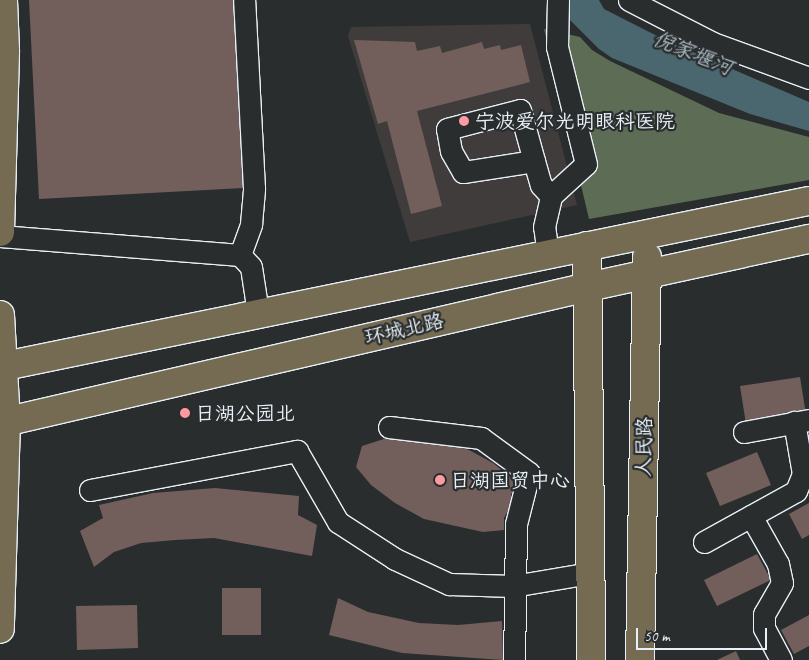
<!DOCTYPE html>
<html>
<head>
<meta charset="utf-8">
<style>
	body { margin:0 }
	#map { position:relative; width:809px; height:660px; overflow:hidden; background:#2a2d2e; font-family:Caveat,"LXGW WenKai TC",sans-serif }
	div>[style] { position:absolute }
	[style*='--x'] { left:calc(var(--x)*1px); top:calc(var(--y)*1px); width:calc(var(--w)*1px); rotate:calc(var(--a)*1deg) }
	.built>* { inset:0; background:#403c3c }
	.green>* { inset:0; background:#5d6d55 }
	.water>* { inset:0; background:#4a666e }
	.building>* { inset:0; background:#725f5c }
	.roads { filter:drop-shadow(1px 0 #e8f1f8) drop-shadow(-1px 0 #e8f1f8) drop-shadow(0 1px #e8f1f8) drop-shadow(0 -1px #e8f1f8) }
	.minor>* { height:21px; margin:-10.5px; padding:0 10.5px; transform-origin:10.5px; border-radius:10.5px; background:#2a2d2e }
	.major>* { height:28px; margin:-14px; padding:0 14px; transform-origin:14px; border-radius:14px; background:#746b52 }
	.dots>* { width:14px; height:14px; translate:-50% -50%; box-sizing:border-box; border:2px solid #2a2d2e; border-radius:50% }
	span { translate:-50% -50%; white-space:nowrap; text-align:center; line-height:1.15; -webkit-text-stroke:4.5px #2a2d2e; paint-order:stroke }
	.poi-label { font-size:20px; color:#e8f1f8 }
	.left { translate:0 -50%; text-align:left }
	.street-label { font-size:20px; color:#e8f1f8 }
	.water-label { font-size:21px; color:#a9b9c1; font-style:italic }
	.scale { position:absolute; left:636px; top:628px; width:131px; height:22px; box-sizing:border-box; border:2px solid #e8f1f8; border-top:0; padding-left:6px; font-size:15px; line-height:18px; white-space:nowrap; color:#e8f1f8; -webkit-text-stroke:4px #2a2d2e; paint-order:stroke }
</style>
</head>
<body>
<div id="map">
	<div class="built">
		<i style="clip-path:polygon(530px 24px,577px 205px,410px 242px,348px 36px,351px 27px)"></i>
	</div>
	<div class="green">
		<i style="clip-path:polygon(544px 29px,580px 37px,592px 50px,610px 61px,719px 113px,809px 137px,809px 180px,589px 219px)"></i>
	</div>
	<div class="water">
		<i style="clip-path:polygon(565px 0,599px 0,604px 9px,665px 40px,809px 102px,809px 131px,750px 114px,612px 58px,599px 49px,564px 14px)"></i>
	</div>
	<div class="building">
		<i style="clip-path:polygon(29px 0,234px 0,243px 188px,39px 199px)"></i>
		<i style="clip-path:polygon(354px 40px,415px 42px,417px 51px,440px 46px,442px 53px,482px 42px,484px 49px,500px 45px,501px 50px,521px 45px,530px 82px,417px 111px,442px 206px,411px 214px,387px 121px,378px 124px)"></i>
		<i style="clip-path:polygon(800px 377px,806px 415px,746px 424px,740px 386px)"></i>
		<i style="clip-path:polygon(406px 436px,439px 440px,469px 450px,493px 463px,520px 485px,511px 494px,511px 505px,504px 518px,504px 530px,483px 532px,424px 519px,395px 503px,371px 485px,356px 467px,362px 446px,387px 438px)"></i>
		<i style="clip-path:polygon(757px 452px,771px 485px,720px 506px,706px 473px)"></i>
		<i style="clip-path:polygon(215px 488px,299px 496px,298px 515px,317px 525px,312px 556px,214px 538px,175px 540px,141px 543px,114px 552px,94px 567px,80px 531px,103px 518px,99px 505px,153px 493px)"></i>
		<i style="clip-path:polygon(809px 503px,809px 535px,802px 539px,789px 514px)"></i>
		<i style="clip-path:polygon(757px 554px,771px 580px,717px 606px,704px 580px)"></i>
		<i style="clip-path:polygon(222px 588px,261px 588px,261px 635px,222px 635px)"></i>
		<i style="clip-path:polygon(338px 598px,368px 612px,419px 623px,458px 625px,502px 621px,503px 660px,402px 653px,329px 635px)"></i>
		<i style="clip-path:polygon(137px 605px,138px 648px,77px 650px,76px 606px)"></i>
		<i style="clip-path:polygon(809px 615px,809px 646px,794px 654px,781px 630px)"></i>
		<i style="clip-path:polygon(736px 651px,740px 660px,717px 660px)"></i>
	</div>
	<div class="roads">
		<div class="minor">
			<i style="--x:629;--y:0;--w:94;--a:27.1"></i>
			<i style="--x:713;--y:43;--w:102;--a:20"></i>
			<i style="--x:534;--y:161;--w:72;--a:171.2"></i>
			<i style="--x:463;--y:172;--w:24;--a:-120"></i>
			<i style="--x:451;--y:151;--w:22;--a:-100"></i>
			<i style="--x:447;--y:129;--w:75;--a:-14.6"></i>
			<i style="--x:520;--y:110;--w:53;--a:74.6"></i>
			<i style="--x:534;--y:161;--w:25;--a:74"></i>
			<i style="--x:541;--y:185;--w:15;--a:48"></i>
			<i style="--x:0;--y:236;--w:241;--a:4.5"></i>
			<i style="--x:240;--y:255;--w:16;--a:47"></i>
			<i style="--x:251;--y:267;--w:47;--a:81.3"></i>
			<i style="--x:548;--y:254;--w:27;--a:-98"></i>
			<i style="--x:544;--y:227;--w:32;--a:-77"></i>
			<i style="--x:551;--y:196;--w:47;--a:-42.4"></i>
			<i style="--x:586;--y:164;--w:121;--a:-103.9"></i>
			<i style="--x:557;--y:47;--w:47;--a:-88.8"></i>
			<i style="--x:240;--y:255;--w:33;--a:-70"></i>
			<i style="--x:251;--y:224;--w:36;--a:-85"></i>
			<i style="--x:254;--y:188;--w:188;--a:-93"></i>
			<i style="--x:389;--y:427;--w:93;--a:6.8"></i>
			<i style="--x:481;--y:438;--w:59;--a:36.1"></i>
			<i style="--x:529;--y:473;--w:53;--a:104.3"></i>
			<i style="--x:516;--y:524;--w:136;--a:90.8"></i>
			<i style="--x:744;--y:432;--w:66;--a:-10.5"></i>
			<i style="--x:90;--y:490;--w:211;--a:-10.7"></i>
			<i style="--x:297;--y:451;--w:82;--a:60"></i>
			<i style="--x:338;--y:522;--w:68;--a:33"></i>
			<i style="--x:395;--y:559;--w:60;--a:24.8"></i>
			<i style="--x:449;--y:584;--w:64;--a:1.8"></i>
			<i style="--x:513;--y:586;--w:78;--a:-9.6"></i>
			<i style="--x:751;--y:516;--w:55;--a:60.6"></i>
			<i style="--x:778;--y:564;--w:19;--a:78"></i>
			<i style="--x:782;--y:583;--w:36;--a:120"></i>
			<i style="--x:764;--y:614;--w:14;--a:90"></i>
			<i style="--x:764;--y:628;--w:36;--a:62"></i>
			<i style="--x:704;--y:542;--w:105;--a:-29"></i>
			<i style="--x:796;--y:491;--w:18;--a:-68"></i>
			<i style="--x:803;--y:474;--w:53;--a:-99.8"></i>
		</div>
		<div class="major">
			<i style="--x:0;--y:232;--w:182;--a:-88.4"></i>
			<i style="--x:5;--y:50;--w:50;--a:-92.3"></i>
			<i style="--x:587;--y:246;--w:414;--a:89.4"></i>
			<i style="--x:0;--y:315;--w:106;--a:86.8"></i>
			<i style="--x:6;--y:421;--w:208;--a:91.7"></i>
			<i style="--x:0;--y:367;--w:826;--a:-11.6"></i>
			<i style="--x:0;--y:423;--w:604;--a:-13.02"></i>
			<i style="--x:588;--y:287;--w:226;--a:-12.3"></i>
			<i style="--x:640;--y:660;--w:403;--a:-89"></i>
		</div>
	</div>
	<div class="dots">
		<i style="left:464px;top:121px;background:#ff9aa2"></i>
		<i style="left:185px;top:413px;background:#ff9aa2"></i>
		<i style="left:440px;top:480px;background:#ff9aa2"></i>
	</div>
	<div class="poi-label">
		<span class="left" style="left:475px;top:121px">宁波爱尔光明眼科医院</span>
		<span class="left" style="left:195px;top:413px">日湖公园北</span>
		<span class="left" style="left:450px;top:480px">日湖国贸中心</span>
	</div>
	<div class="street-label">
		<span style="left:404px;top:329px;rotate:-13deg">环城北路</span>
		<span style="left:644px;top:447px;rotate:-89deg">人民路</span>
	</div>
	<div class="water-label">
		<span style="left:693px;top:53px;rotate:22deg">倪家堰河</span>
	</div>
	<div class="scale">50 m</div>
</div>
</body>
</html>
